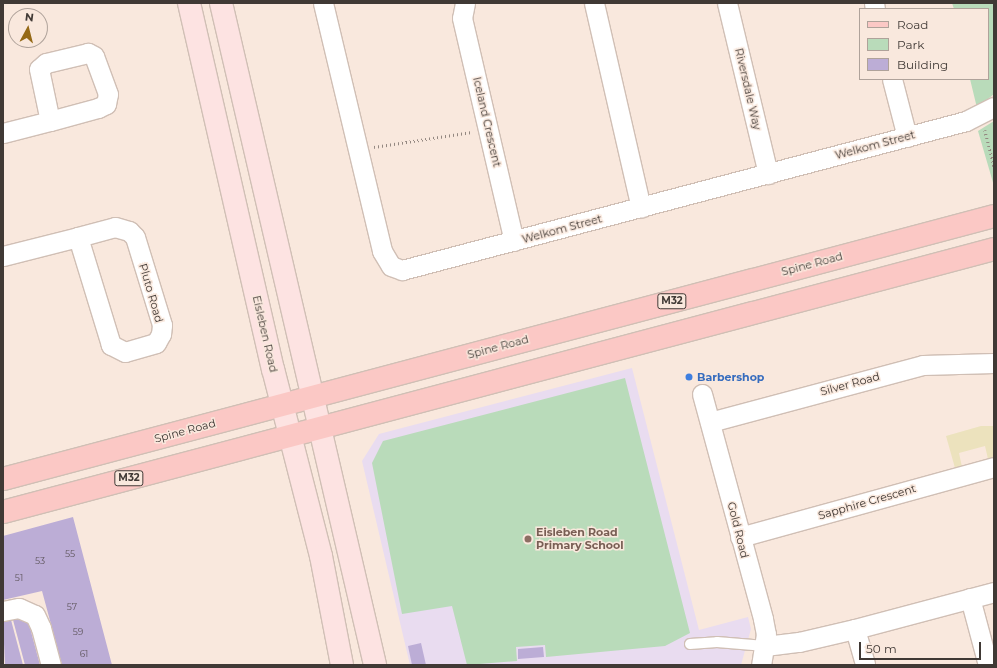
<!DOCTYPE html>
<html>
<head>
<meta charset="utf-8">
<style>
	body { margin:0 }
	#map { position:relative; width:997px; height:668px; overflow:hidden; background:#f9e8dd; font-family:Montserrat,sans-serif }
	div>[style] { position:absolute }
	[style*='--x'] { left:calc(var(--x)*1px); top:calc(var(--y)*1px); width:calc(var(--w)*1px); rotate:calc(var(--a)*1deg) }
	.education>* { inset:0; background:#e9dcf0 }
	.green>* { inset:0; background:#b9dbba }
	.sand>* { inset:0; background:#ece2bd }
	.building>* { inset:0; background:#bcadd6 }
	.path>* { height:2.5px; margin-top:-1.25px; transform-origin:0; background:repeating-linear-gradient(90deg,#948881 0 1px,transparent 0 4px) }
	.roads { filter:drop-shadow(1px 0 #d0bfb5) drop-shadow(-1px 0 #d0bfb5) drop-shadow(0 1px #d0bfb5) drop-shadow(0 -1px #d0bfb5) }
	.lane>* { height:10px; margin:-5px; padding:0 5px; transform-origin:5px; border-radius:5px; background:#fff }
	.street>* { height:19px; margin:-9.5px; padding:0 9.5px; transform-origin:9.5px; border-radius:9.5px; background:#fff }
	.secondary>* { height:22px; margin:-11px; padding:0 11px; transform-origin:11px; border-radius:11px; background:#fde3e2 }
	.primary>* { height:22px; margin:-11px; padding:0 11px; transform-origin:11px; border-radius:11px; background:#fbc8c5 }
	.dots>* { width:11px; height:11px; translate:-50% -50%; box-sizing:border-box; border:2px solid #f9e8dd; border-radius:50% }
	span { translate:-50% -50%; white-space:nowrap; text-align:center; line-height:1.15; -webkit-text-stroke:3px #f9e8dd; paint-order:stroke }
	.number-label { font-size:9px; color:#5f565d }
	.number-label span { -webkit-text-stroke-width:0 }
	.shield-label span { padding:1px 3px; background:#f9e8dd; border:1px solid; border-radius:3px; -webkit-text-stroke-width:0 }
	.shield-label { font-size:10px; color:#403935; font-weight:700 }
	.street-label { font-size:11px; color:#403935 }
	.shop-label { font-size:11px; color:#366cbe; font-weight:700 }
	.left { translate:0 -50%; text-align:left }
	.education-label { font-size:11px; color:#785e54; font-weight:700 }
	.frame { position:absolute; inset:0; border:4px solid #403935; pointer-events:none }
	.legend { position:absolute; left:859px; top:8px; width:130px; height:72px; box-sizing:border-box; background:#f9e8dd; border:1px solid #afa29a; margin:0; padding:5px 7px; list-style:none; font-size:12px; color:#403935 }
	.legend li { display:flex; align-items:center; gap:8px; height:20px }
	.legend b { width:20px; border:1px solid #afa29a }
	.north { position:absolute; left:8px; top:8px; width:40px; height:40px; box-sizing:border-box; background:#f9e8dd; border:1px solid #afa29a; border-radius:50%; rotate:7deg; font-size:11px; font-weight:700; line-height:16px; text-align:center; color:#403935 }
	.north::after { content:''; display:block; margin:auto; width:14px; height:18px; background:#956916; clip-path:polygon(50% 0,100% 100%,50% 72%,0 100%) }
	.scale { position:absolute; left:859px; top:642px; width:122px; height:18px; box-sizing:border-box; border:2px solid #403935; border-top:0; padding-left:5px; font-size:12px; line-height:14px; white-space:nowrap; color:#403935; -webkit-text-stroke:3px #f9e8dd; paint-order:stroke }
</style>
</head>
<body>
<div id="map">
	<div class="education">
		<i style="clip-path:polygon(632px 368px,699px 630px,748px 617px,751px 629px,741px 665px,410px 665px,362px 461px,379px 434px)"></i>
	</div>
	<div class="green">
		<i style="clip-path:polygon(952px 3px,994px 3px,994px 94px,977px 108px,970px 79px,988px 79px,988px 9px,954px 9px)"></i>
		<i style="clip-path:polygon(994px 121px,994px 186px,978px 131px)"></i>
		<i style="clip-path:polygon(625px 378px,690px 633px,665px 646px,546px 657px,545px 645px,516px 647px,517px 661px,467px 665px,452px 606px,402px 614px,372px 463px,383px 441px)"></i>
	</div>
	<div class="sand">
		<i style="clip-path:polygon(981px 426px,994px 426px,994px 458px,988px 459px,985px 446px,959px 453px,962px 467px,955px 468px,946px 436px)"></i>
	</div>
	<div class="building">
		<i style="clip-path:polygon(73px 517px,112px 665px,62px 665px,42px 591px,3px 600px,3px 536px)"></i>
		<i style="clip-path:polygon(19px 618px,29px 624px,40px 665px,25px 665px,13px 620px)"></i>
		<i style="clip-path:polygon(11px 620px,23px 665px,5px 665px,3px 622px)"></i>
		<i style="clip-path:polygon(421px 643px,426px 665px,412px 665px,408px 646px)"></i>
		<i style="clip-path:polygon(543px 647px,544px 657px,518px 659px,518px 649px)"></i>
	</div>
	<div class="path">
		<i style="--x:985;--y:130;--w:38;--a:76"></i>
		<i style="--x:374;--y:147;--w:99;--a:-8.7"></i>
	</div>
	<div class="roads">
		<div class="lane">
			<i style="--x:690;--y:644;--w:27;--a:-4"></i>
			<i style="--x:717;--y:642;--w:48;--a:4.8"></i>
		</div>
		<div class="street">
			<i style="--x:323;--y:3;--w:255;--a:76.6"></i>
			<i style="--x:382;--y:251;--w:17;--a:59"></i>
			<i style="--x:391;--y:266;--w:12;--a:20"></i>
			<i style="--x:402;--y:270;--w:583;--a:-14.8"></i>
			<i style="--x:966;--y:121;--w:31;--a:-27"></i>
			<i style="--x:465;--y:3;--w:15;--a:101"></i>
			<i style="--x:462;--y:18;--w:229;--a:76.9"></i>
			<i style="--x:594;--y:3;--w:210;--a:77.1"></i>
			<i style="--x:727;--y:3;--w:176;--a:76.5"></i>
			<i style="--x:874;--y:3;--w:6;--a:81"></i>
			<i style="--x:892;--y:79;--w:60;--a:75.5"></i>
			<i style="--x:3;--y:133;--w:49;--a:-14.3"></i>
			<i style="--x:50;--y:121;--w:50;--a:-15.2"></i>
			<i style="--x:98;--y:108;--w:9;--a:-27"></i>
			<i style="--x:106;--y:104;--w:10;--a:-79"></i>
			<i style="--x:108;--y:94;--w:40;--a:-110.2"></i>
			<i style="--x:94;--y:56;--w:7;--a:-153"></i>
			<i style="--x:88;--y:53;--w:43;--a:166.6"></i>
			<i style="--x:46;--y:63;--w:9;--a:139"></i>
			<i style="--x:39;--y:69;--w:53;--a:78.1"></i>
			<i style="--x:3;--y:256;--w:77;--a:-14.2"></i>
			<i style="--x:78;--y:237;--w:38;--a:-15"></i>
			<i style="--x:115;--y:227;--w:15;--a:16"></i>
			<i style="--x:129;--y:231;--w:8;--a:45"></i>
			<i style="--x:135;--y:237;--w:92;--a:72.9"></i>
			<i style="--x:162;--y:325;--w:9;--a:96"></i>
			<i style="--x:161;--y:334;--w:10;--a:119"></i>
			<i style="--x:156;--y:343;--w:32;--a:164"></i>
			<i style="--x:125;--y:352;--w:16;--a:-153"></i>
			<i style="--x:111;--y:345;--w:113;--a:-107"></i>
			<i style="--x:702;--y:394;--w:233;--a:74.8"></i>
			<i style="--x:763;--y:619;--w:15;--a:79"></i>
			<i style="--x:766;--y:634;--w:31;--a:99"></i>
			<i style="--x:710;--y:422;--w:220;--a:-15"></i>
			<i style="--x:923;--y:365;--w:71;--a:-1.6"></i>
			<i style="--x:740;--y:537;--w:263;--a:-15.4"></i>
			<i style="--x:970;--y:598;--w:69;--a:75"></i>
			<i style="--x:3;--y:611;--w:16;--a:-11"></i>
			<i style="--x:19;--y:608;--w:17;--a:24"></i>
			<i style="--x:35;--y:615;--w:14;--a:65"></i>
			<i style="--x:41;--y:628;--w:38;--a:75"></i>
			<i style="--x:855;--y:629;--w:37;--a:74"></i>
			<i style="--x:765;--y:646;--w:34;--a:-7"></i>
			<i style="--x:799;--y:642;--w:57;--a:-13.1"></i>
			<i style="--x:855;--y:629;--w:144;--a:-14.9"></i>
		</div>
		<div class="secondary">
			<i style="--x:189;--y:3;--w:376;--a:77.1"></i>
			<i style="--x:273;--y:369;--w:193;--a:75.6"></i>
			<i style="--x:321;--y:556;--w:111;--a:79.1"></i>
			<i style="--x:221;--y:3;--w:680;--a:76.9"></i>
		</div>
		<div class="primary">
			<i style="--x:3;--y:479;--w:1025;--a:-14.86"></i>
			<i style="--x:3;--y:512;--w:1025;--a:-14.86"></i>
		</div>
	</div>
	<div class="dots">
		<i style="left:689px;top:377px;background:#3f7fe0"></i>
		<i style="left:528px;top:539px;background:#8d6e63"></i>
	</div>
	<div class="number-label">
		<span style="left:70px;top:554px">55</span>
		<span style="left:40px;top:561px">53</span>
		<span style="left:19px;top:578px">51</span>
		<span style="left:72px;top:607px">57</span>
		<span style="left:78px;top:632px">59</span>
		<span style="left:84px;top:654px">61</span>
	</div>
	<div class="shield-label">
		<span style="left:672px;top:301px">M32</span>
		<span style="left:129px;top:478px">M32</span>
	</div>
	<div class="street-label">
		<span style="left:748px;top:89px;rotate:77deg">Riversdale Way</span>
		<span style="left:487px;top:122px;rotate:77deg">Iceland Crescent</span>
		<span style="left:875px;top:145px;rotate:-15deg">Welkom Street</span>
		<span style="left:562px;top:229px;rotate:-15deg">Welkom Street</span>
		<span style="left:812px;top:264px;rotate:-15deg">Spine Road</span>
		<span style="left:151px;top:293px;rotate:74deg">Pluto Road</span>
		<span style="left:265px;top:334px;rotate:77deg">Eisleben Road</span>
		<span style="left:498px;top:347px;rotate:-15deg">Spine Road</span>
		<span style="left:850px;top:384px;rotate:-15deg">Silver Road</span>
		<span style="left:185px;top:431px;rotate:-15deg">Spine Road</span>
		<span style="left:867px;top:502px;rotate:-16deg">Sapphire Crescent</span>
		<span style="left:738px;top:530px;rotate:76deg">Gold Road</span>
	</div>
	<div class="shop-label">
		<span class="left" style="left:697px;top:377px">Barbershop</span>
	</div>
	<div class="education-label">
		<span class="left" style="left:536px;top:539px">Eisleben Road<br>Primary School</span>
	</div>
	<div class="frame"></div>
	<ul class="legend">
	<li><b style="height:5px;background:#fbc8c5"></b>Road</li>
	<li><b style="height:11px;background:#b9dbba"></b>Park</li>
	<li><b style="height:11px;background:#bcadd6"></b>Building</li>
	</ul>
	<div class="north">N</div>
	<div class="scale">50 m</div>
</div>
</body>
</html>
